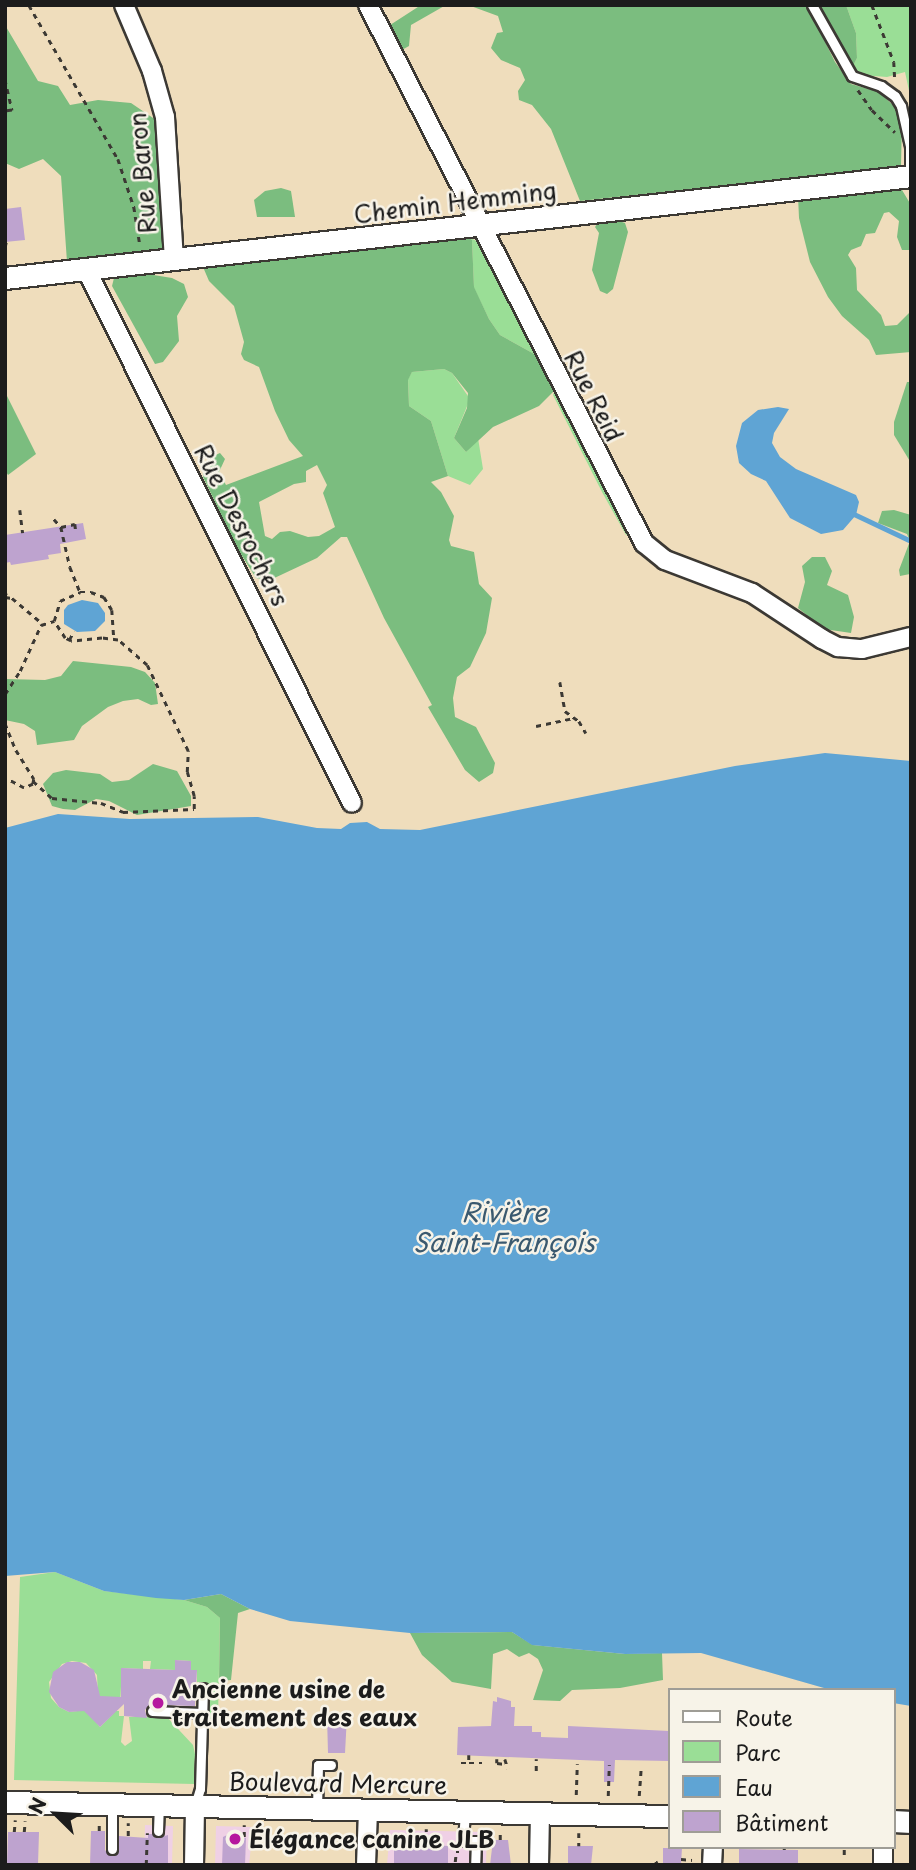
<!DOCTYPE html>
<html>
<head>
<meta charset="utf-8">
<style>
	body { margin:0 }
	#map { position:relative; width:916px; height:1870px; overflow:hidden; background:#efddbc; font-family:"Playpen Sans",sans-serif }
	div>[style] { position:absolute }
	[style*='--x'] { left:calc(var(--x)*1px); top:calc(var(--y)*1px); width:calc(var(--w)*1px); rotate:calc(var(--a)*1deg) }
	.built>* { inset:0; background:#efd0e5 }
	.green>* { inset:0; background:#9ade96 }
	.forest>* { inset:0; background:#7bbd7f }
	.water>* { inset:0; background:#5fa4d4 }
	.stream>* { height:4.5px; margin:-2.25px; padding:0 2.25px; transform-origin:2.25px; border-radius:2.25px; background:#5fa4d4 }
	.building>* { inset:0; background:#bea3cf }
	.path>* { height:2.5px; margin-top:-1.25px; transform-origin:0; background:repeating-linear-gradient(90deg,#3c3934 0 5px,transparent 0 10px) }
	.roads { filter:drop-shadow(2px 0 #3c3934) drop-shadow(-2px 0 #3c3934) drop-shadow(0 2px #3c3934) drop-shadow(0 -2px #3c3934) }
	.service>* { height:9px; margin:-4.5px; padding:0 4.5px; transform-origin:4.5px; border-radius:4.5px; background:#fff }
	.minor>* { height:18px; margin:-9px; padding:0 9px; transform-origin:9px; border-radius:9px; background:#fff }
	.tertiary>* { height:21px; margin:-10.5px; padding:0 10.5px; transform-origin:10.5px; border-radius:10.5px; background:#fff }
	.dots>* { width:19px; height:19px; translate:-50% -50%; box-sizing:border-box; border:4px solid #f7f3e8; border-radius:50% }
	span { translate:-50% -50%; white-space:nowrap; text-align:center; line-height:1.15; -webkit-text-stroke:5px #f7f3e8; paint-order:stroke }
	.street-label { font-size:24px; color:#1c1c1c }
	.poi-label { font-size:24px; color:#1c1c1c; font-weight:700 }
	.left { translate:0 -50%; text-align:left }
	.water-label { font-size:26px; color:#3a596f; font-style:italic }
	.frame { position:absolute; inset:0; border:7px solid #1c1c1c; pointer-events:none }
	.legend { position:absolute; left:668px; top:1688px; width:228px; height:161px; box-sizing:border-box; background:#f7f3e8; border:2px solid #9f9d96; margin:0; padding:9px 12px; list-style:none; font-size:21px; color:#1c1c1c }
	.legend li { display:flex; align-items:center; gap:14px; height:35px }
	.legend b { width:35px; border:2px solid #9f9d96 }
	.north { position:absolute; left:21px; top:1779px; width:70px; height:70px; -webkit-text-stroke:5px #f7f3e8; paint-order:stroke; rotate:294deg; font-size:19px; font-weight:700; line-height:28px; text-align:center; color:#1c1c1c }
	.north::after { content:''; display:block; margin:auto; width:24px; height:32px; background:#1c1c1c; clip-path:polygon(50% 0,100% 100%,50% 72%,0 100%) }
</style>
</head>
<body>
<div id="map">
	<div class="built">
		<i style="clip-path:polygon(145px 1825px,173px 1826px,172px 1865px,144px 1865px)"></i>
		<i style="clip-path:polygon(216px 1826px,253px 1827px,249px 1865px,215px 1865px)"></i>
		<i style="clip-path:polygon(390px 1830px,487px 1832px,486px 1865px,387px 1865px)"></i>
	</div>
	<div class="green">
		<i style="clip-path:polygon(846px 5px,911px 5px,911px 100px,905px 72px,887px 77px,861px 75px,852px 68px,857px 58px,856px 33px)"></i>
		<i style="clip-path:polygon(468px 237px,481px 243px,536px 355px,500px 335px,489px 319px,474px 288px,472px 240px)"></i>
		<i style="clip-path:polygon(444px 369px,452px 373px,470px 399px,454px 438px,466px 452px,478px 438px,483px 469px,470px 485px,448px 476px,431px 421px,409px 406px,408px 379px,412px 372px)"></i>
		<i style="clip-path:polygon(555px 390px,630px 534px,626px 535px,602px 492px,553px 395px)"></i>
		<i style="clip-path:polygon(55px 1572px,104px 1591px,184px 1600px,207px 1607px,220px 1618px,218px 1718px,207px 1719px,208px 1683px,197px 1682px,197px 1671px,191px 1670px,191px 1661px,175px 1660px,175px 1670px,150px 1669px,151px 1661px,143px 1661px,143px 1669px,122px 1668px,120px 1705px,98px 1695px,97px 1675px,86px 1663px,72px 1661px,62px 1664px,49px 1682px,51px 1698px,59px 1707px,69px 1712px,86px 1710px,100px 1727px,113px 1714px,110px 1711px,119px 1711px,119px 1716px,124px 1716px,121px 1742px,125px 1746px,132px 1741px,129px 1717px,166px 1716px,193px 1745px,195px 1754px,194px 1784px,14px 1780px,20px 1577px)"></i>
	</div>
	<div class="forest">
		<i style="clip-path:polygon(421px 5px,446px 5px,411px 25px,409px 46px,400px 51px,387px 27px)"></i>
		<i style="clip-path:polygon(468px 5px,807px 5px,835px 62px,851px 84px,879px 92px,894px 106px,902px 121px,901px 166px,580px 201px,551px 129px,532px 105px,519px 100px,518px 91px,525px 80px,520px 68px,501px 60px,491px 48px,497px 33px,503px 32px,498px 16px)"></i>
		<i style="clip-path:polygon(817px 5px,846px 5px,856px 33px,857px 58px,852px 68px)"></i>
		<i style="clip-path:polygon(5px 25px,38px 81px,58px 86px,70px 105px,98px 100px,131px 103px,156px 120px,164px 245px,161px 251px,67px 262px,61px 176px,43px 159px,19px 169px,5px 163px)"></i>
		<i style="clip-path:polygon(281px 188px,291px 191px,295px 217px,257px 217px,254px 200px,265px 191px)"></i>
		<i style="clip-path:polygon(902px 190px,911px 205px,911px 250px,902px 250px,897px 237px,899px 221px,889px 212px,884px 213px,875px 233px,866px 234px,861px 246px,851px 250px,848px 255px,856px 268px,857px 290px,881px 315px,885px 326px,897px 325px,911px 311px,911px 352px,876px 355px,869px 340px,842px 316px,828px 297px,810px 262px,799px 218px,798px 196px)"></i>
		<i style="clip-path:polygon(613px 219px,625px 223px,628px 232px,613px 289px,607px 294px,600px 291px,592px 270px,599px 233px,595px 227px,600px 220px)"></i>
		<i style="clip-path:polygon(evenodd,468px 237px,472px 240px,474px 287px,489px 319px,500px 335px,536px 355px,555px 390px,539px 406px,493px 427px,466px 452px,454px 438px,467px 408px,468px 393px,452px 373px,444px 369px,412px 372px,408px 380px,409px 406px,431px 421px,448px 476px,431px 482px,441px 492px,454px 516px,449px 540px,451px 546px,474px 552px,479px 584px,492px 598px,486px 633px,470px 667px,457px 677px,453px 698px,455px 717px,476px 727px,495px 763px,493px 773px,479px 782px,465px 770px,428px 707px,432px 705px,384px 618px,347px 537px,341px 537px,317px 558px,268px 581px,256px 578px,237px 548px,203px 477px,203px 470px,211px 457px,220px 453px,225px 459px,219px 472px,226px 485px,303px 456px,289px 440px,275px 411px,259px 367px,244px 360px,241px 354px,244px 342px,234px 306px,209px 281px,203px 267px,468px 237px,317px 465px,327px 485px,323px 493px,335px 527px,319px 536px,308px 537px,290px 531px,280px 532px,272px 539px,265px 536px,259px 502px,294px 484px,306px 482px,306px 471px,317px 465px)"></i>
		<i style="clip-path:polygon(135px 272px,172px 278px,184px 284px,188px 297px,177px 316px,179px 341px,163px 362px,155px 364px,112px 286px,114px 278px,122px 273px)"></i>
		<i style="clip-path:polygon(907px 382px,911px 382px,911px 463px,894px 435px,894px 422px)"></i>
		<i style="clip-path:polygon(5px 392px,36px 454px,8px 475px,5px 470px)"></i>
		<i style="clip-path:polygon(894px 510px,911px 515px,911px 586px,910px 574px,900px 576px,899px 570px,910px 541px,907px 534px,878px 523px,882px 511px)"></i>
		<i style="clip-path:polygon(812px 557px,825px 557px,832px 571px,827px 585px,848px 595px,854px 617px,851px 633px,824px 629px,798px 608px,805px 582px,802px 566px)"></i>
		<i style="clip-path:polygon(73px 661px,131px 667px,145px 672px,155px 683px,158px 704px,151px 705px,138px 699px,123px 701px,108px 707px,82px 726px,74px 740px,37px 745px,35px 731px,24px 724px,5px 720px,5px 679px,45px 680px,61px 676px)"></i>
		<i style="clip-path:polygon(153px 764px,177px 771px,191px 796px,191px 806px,137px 815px,109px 801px,96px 799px,75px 810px,63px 809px,52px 806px,43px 784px,53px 773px,66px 770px,100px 774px,112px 782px,129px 780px)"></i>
		<i style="clip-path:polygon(221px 1594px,250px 1609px,238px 1613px,231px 1680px,219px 1681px,220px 1618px,207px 1607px,184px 1600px)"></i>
		<i style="clip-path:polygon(512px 1632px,533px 1645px,625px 1654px,662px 1653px,663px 1680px,620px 1688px,572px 1690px,560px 1701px,533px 1700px,543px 1670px,538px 1659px,529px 1653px,519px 1657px,507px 1649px,493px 1654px,491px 1689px,452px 1682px,422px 1655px,410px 1633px)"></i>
	</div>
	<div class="water">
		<i style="clip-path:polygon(778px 407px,789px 409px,774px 433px,772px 443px,780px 457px,796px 469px,856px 495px,859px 502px,856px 515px,843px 530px,821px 534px,790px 518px,766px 481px,751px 474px,739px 463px,736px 446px,742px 423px,758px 410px)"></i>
		<i style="clip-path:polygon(82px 600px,98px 603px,105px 613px,105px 621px,95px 631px,77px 632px,64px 624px,64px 610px,68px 605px)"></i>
		<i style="clip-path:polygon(825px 753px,911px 761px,911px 1706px,893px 1703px,893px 1690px,831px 1690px,701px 1653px,625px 1654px,532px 1645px,512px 1632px,410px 1633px,290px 1621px,250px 1609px,221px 1594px,184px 1600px,156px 1598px,104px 1591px,55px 1572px,5px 1576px,5px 828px,58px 814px,130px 819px,258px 817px,317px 828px,341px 829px,350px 823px,367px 822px,380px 829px,420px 830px,735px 766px)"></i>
	</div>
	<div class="stream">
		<i style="--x:852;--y:513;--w:65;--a:25.4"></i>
	</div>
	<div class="building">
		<i style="clip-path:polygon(21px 207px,25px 240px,5px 242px,5px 209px)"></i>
		<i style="clip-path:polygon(83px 523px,86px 539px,60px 544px,61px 553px,48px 555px,49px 559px,11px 565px,10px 562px,5px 563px,5px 535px)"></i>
		<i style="clip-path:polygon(175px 1660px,191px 1661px,191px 1670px,197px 1670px,195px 1706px,149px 1705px,145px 1710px,147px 1718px,124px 1716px,124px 1704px,100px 1727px,84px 1711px,69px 1712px,59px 1707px,49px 1692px,53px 1672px,67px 1662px,80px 1662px,94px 1670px,100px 1696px,121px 1697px,121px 1668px,175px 1670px)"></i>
		<i style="clip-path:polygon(497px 1697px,511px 1701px,511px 1707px,515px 1707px,514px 1726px,532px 1726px,532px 1732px,541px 1732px,541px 1737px,568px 1738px,568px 1726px,669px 1731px,669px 1761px,615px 1760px,614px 1782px,604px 1782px,604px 1761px,457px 1755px,458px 1727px,491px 1726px,493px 1701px,497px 1702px)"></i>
		<i style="clip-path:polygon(327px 1716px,347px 1716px,345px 1753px,328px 1753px)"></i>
		<i style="clip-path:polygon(91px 1831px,105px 1831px,105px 1850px,111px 1856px,118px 1852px,119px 1836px,148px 1838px,148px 1834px,152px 1834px,158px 1838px,168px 1835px,168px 1865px,90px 1865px)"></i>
		<i style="clip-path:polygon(8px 1832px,39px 1832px,38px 1865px,7px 1865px)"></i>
		<i style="clip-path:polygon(227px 1835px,246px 1838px,245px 1865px,222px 1865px,223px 1837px)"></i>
		<i style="clip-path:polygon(493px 1840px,508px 1840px,511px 1865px,490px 1865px)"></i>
		<i style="clip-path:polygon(394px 1842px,448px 1846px,448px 1865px,394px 1865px)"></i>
		<i style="clip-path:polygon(568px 1846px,593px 1846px,591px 1865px,568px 1865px)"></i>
		<i style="clip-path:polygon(663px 1848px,682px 1848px,681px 1865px,663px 1865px)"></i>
		<i style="clip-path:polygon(739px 1849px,798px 1850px,798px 1865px,739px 1865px)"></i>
	</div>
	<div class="path">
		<i style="--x:29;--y:5;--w:178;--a:60"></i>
		<i style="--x:118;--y:159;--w:51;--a:71.6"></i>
		<i style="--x:134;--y:207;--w:37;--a:81"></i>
		<i style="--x:872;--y:5;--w:61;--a:68.9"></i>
		<i style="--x:894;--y:62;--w:19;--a:87"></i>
		<i style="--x:5;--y:79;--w:32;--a:77"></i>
		<i style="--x:12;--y:110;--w:7;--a:172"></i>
		<i style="--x:858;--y:90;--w:24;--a:55"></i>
		<i style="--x:872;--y:110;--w:32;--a:44"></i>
		<i style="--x:5;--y:247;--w:5;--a:-79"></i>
		<i style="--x:20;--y:510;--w:23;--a:83"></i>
		<i style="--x:54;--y:519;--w:11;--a:49"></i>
		<i style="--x:61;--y:527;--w:41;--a:77.3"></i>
		<i style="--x:70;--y:567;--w:27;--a:68"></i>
		<i style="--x:61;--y:527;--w:14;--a:-12"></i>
		<i style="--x:75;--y:524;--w:8;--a:83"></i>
		<i style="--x:5;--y:590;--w:7;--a:74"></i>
		<i style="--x:5;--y:597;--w:7;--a:8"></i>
		<i style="--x:12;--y:598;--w:39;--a:40"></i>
		<i style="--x:69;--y:640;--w:10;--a:-61"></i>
		<i style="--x:560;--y:682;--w:29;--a:80"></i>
		<i style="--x:565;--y:711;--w:17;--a:36"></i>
		<i style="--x:579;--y:721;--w:14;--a:60"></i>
		<i style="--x:5;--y:694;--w:27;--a:-57"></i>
		<i style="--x:20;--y:671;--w:51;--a:-65.5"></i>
		<i style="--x:41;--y:625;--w:14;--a:-17"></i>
		<i style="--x:5;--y:723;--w:29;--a:68"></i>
		<i style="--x:16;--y:750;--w:34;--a:58"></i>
		<i style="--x:34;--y:779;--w:5;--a:101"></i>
		<i style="--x:33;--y:784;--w:10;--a:156"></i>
		<i style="--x:24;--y:788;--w:21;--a:-152"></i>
		<i style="--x:536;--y:726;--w:39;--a:-12"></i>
		<i style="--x:33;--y:781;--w:25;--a:42"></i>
		<i style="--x:52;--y:798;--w:49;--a:5.8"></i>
		<i style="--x:101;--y:803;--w:24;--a:22"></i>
		<i style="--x:123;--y:812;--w:71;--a:-2.4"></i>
		<i style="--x:194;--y:809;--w:13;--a:-90"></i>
		<i style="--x:194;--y:796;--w:25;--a:-106"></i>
		<i style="--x:187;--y:772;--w:21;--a:-87"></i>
		<i style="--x:188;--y:751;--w:95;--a:-115.5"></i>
		<i style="--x:147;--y:665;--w:38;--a:-139"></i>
		<i style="--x:118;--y:640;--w:16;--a:-173"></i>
		<i style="--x:102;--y:638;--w:31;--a:174"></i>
		<i style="--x:71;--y:641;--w:7;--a:-153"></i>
		<i style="--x:65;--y:638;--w:20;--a:-123"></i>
		<i style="--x:54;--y:621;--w:21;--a:-73"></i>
		<i style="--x:60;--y:601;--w:22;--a:-24"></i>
		<i style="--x:80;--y:592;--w:11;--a:0"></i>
		<i style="--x:91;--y:592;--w:14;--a:21"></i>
		<i style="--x:104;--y:597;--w:15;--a:58"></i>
		<i style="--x:112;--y:610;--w:29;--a:86"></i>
		<i style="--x:321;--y:1719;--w:6;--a:0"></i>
		<i style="--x:469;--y:1755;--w:8;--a:90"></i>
		<i style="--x:469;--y:1763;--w:13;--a:0"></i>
		<i style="--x:497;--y:1759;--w:4;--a:90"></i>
		<i style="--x:497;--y:1763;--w:8;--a:7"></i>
		<i style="--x:505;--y:1759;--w:10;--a:73"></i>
		<i style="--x:461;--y:1763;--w:8;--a:0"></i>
		<i style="--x:536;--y:1771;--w:12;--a:-90"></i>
		<i style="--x:576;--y:1795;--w:31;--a:-88"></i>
		<i style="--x:608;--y:1796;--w:31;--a:-88"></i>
		<i style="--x:639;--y:1796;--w:30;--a:-86"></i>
		<i style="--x:99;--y:1831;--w:9;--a:-90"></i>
		<i style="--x:14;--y:1832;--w:12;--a:-85"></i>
		<i style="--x:24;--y:1832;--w:11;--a:-85"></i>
		<i style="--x:579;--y:1833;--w:13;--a:90"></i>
		<i style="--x:235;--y:1835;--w:10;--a:-90"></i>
		<i style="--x:128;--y:1836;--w:13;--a:-90"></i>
		<i style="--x:244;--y:1837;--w:12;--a:-90"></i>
		<i style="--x:500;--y:1840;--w:9;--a:-90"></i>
		<i style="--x:426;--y:1842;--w:13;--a:-90"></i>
		<i style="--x:672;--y:1848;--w:1;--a:-90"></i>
		<i style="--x:756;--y:1849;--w:2;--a:-90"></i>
		<i style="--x:784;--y:1850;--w:3;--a:-90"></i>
		<i style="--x:844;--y:1855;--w:8;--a:-90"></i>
		<i style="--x:681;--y:1859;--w:11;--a:5"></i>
		<i style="--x:656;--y:1861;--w:4;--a:63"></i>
		<i style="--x:455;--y:1862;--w:10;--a:-84"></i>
		<i style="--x:456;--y:1852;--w:3;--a:0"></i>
		<i style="--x:146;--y:1865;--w:32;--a:-88"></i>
	</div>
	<div class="roads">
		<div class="service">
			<i style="--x:812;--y:5;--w:81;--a:60.6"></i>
			<i style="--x:852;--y:76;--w:31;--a:19"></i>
			<i style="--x:881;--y:86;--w:17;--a:36"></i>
			<i style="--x:895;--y:96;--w:12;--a:59"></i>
			<i style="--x:901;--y:106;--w:41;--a:77.3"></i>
			<i style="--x:910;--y:146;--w:29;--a:90"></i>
			<i style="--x:152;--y:1711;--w:50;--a:2.3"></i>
			<i style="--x:195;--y:1805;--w:17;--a:-73"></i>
			<i style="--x:200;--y:1789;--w:101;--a:-88.3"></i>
			<i style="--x:317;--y:1809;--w:44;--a:-88.7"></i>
			<i style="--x:318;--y:1765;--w:13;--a:0"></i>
			<i style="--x:465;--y:1812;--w:29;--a:94"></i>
			<i style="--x:463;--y:1841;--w:13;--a:0"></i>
			<i style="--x:476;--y:1841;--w:24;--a:92"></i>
			<i style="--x:158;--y:1831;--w:25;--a:-88"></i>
			<i style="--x:112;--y:1849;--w:43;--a:-90"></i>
		</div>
		<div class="minor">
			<i style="--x:124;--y:5;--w:72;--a:67"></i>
			<i style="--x:152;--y:71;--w:48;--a:74.2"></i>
			<i style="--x:165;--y:117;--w:143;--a:86.4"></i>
			<i style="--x:368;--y:5;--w:605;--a:62.84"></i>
			<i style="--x:644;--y:543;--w:27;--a:39"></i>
			<i style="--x:665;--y:560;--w:93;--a:20.8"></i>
			<i style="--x:752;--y:593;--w:84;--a:33.3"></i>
			<i style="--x:822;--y:639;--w:18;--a:27"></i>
			<i style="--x:838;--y:647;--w:24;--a:5"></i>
			<i style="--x:862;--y:649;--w:50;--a:-13.8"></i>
			<i style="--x:87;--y:271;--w:594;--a:63.52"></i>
			<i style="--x:194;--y:1865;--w:59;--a:-89"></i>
			<i style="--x:366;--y:1865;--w:55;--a:-87.9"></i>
			<i style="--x:539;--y:1865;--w:51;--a:-88.9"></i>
			<i style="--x:712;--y:1865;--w:18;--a:-87"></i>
			<i style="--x:883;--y:1865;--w:18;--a:-90"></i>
		</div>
		<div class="tertiary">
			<i style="--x:5;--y:278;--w:912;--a:-6.42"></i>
			<i style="--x:5;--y:1802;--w:664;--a:1.21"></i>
			<i style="--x:893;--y:1821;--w:18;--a:3"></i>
		</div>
	</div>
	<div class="dots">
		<i style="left:158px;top:1703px;background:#b5179e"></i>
		<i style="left:235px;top:1839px;background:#b5179e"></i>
	</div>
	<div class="street-label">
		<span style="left:142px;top:173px;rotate:-95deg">Rue Baron</span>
		<span style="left:455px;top:202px;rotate:-7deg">Chemin Hemming</span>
		<span style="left:594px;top:396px;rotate:63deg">Rue Reid</span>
		<span style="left:242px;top:525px;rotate:63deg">Rue Desrochers</span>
		<span style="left:338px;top:1783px;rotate:1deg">Boulevard Mercure</span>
	</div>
	<div class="poi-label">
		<span class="left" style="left:172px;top:1703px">Ancienne usine de<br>traitement des eaux</span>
		<span class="left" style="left:249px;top:1839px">Élégance canine JLB</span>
	</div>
	<div class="water-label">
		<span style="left:504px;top:1227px">Rivière<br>Saint-François</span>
	</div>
	<div class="frame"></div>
	<ul class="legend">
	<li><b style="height:9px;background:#fff"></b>Route</li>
	<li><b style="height:19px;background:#9ade96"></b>Parc</li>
	<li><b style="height:19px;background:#5fa4d4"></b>Eau</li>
	<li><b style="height:19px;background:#bea3cf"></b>Bâtiment</li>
	</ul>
	<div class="north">N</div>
</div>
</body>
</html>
